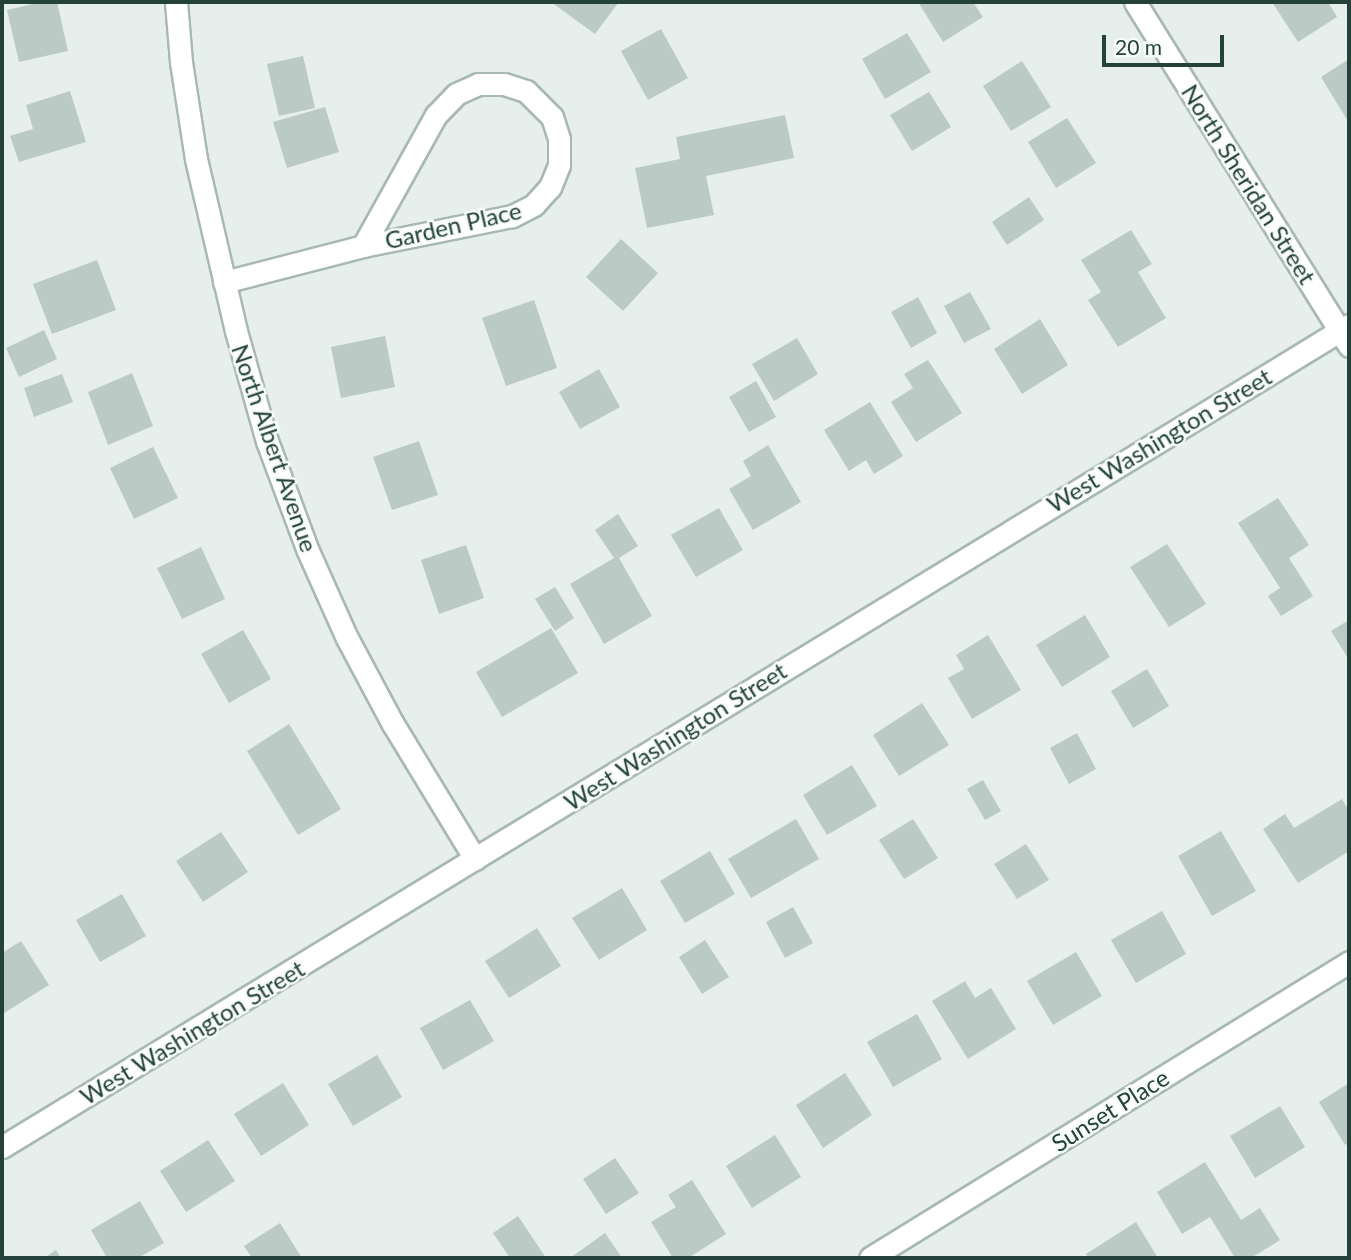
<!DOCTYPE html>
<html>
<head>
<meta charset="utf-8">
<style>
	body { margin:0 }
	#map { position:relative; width:1351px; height:1260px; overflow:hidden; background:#e6efeb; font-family:Lato,sans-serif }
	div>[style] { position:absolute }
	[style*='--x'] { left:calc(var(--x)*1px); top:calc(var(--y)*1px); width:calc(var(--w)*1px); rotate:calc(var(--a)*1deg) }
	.building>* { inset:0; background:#bbcac4 }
	.roads { filter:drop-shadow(2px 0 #a8b8b2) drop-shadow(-2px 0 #a8b8b2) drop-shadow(0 2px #a8b8b2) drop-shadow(0 -2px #a8b8b2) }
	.minor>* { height:21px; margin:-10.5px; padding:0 10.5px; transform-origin:10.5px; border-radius:10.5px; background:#fff }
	span { translate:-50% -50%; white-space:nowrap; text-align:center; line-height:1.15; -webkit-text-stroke:5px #f7fbf9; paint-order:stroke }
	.street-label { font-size:24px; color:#24423a }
	.frame { position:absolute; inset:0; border:4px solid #24423a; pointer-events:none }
	.scale { position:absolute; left:1102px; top:35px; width:122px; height:32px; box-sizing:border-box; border:4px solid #24423a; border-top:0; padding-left:9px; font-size:21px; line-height:24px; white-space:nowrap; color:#24423a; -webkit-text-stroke:5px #f7fbf9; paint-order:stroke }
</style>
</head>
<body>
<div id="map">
	<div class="building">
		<i style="clip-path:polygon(41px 2px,57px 2px,68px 51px,19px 62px,7px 10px)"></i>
		<i style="clip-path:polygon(551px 2px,619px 2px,595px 34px)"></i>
		<i style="clip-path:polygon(918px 2px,973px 2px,983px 17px,943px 42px)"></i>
		<i style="clip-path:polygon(1272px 2px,1328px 2px,1337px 17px,1298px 42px)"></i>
		<i style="clip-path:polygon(661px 29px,688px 78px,648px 100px,621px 51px)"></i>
		<i style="clip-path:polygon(907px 33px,931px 72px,885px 99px,862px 59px)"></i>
		<i style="clip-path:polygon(303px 56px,315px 108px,279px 116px,267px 64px)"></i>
		<i style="clip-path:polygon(1349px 59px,1349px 123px,1321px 77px)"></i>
		<i style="clip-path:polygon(1022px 61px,1051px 107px,1011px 131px,983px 86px)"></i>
		<i style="clip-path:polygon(70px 91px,86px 142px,19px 162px,10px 136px,33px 129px,26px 105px)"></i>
		<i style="clip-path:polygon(929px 92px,951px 127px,912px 151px,890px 115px)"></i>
		<i style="clip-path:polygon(325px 107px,339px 152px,287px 168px,273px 122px)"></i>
		<i style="clip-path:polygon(785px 115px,794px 158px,706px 176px,714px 215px,647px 228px,635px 168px,680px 159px,676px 137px)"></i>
		<i style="clip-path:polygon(1067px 118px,1096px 163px,1056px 188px,1028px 142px)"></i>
		<i style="clip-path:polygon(1029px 197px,1044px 220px,1007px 245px,992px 222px)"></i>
		<i style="clip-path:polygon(1131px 230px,1152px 264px,1138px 272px,1166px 318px,1118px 347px,1088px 300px,1101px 292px,1081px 260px)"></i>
		<i style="clip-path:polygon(621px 239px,658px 273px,623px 311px,586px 277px)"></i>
		<i style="clip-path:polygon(97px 260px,116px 310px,52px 334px,33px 284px)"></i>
		<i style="clip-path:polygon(970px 292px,991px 329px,964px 343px,944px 306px)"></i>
		<i style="clip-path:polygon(918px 297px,937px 333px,911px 348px,891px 312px)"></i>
		<i style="clip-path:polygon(534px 300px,557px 368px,506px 386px,482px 318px)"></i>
		<i style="clip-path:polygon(1040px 319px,1068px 365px,1022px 394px,994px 349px)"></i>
		<i style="clip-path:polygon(44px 330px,57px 359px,19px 377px,6px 348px)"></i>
		<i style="clip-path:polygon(385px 336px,395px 387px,341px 398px,331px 347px)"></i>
		<i style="clip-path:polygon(797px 338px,818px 374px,774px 401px,752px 364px)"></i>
		<i style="clip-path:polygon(928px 360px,962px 413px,916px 442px,891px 402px,913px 388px,904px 374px)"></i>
		<i style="clip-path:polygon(599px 369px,620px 407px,580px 429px,559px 392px)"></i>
		<i style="clip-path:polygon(132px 373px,153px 426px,108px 445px,88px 392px)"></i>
		<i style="clip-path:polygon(62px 374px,73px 402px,34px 417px,24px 388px)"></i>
		<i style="clip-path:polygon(756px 381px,776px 417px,749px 432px,729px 397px)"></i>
		<i style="clip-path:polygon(870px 402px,903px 456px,874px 474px,866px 460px,849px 471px,824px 430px)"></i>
		<i style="clip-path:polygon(419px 441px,438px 495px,392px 510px,373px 457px)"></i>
		<i style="clip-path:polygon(768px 445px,801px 502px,753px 530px,729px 489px,751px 476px,743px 461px)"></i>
		<i style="clip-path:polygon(153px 447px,178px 498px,134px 519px,110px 468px)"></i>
		<i style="clip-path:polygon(1278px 498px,1309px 545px,1289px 558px,1313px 596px,1281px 616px,1268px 596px,1280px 588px,1238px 523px)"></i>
		<i style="clip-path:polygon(719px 508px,743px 550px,696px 577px,671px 535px)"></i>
		<i style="clip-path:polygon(618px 514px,638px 546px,619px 558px,652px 616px,604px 644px,570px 584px,614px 558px,595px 530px)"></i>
		<i style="clip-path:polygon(1167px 544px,1206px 604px,1169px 627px,1130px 567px)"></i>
		<i style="clip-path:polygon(466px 545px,484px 598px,439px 614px,421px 560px)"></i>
		<i style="clip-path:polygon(201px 547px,225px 599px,182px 619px,157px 568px)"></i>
		<i style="clip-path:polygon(555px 587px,574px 618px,555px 631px,535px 599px)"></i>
		<i style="clip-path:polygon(1085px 615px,1110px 657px,1062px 687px,1036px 645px)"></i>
		<i style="clip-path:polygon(1349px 620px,1349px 660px,1331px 631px)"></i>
		<i style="clip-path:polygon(551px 628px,578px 673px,502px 717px,476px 672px)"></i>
		<i style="clip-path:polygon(243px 630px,271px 679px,229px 703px,201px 654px)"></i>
		<i style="clip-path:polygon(988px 635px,1021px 690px,972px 719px,948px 678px,964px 669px,956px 655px)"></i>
		<i style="clip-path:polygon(1147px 669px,1169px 706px,1133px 728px,1111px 691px)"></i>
		<i style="clip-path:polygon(922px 703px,949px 745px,899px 776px,873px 735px)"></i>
		<i style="clip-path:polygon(289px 724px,341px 809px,298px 835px,247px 751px)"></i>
		<i style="clip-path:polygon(1077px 733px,1096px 769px,1069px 784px,1050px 748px)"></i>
		<i style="clip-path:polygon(852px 765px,877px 806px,827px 835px,803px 795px)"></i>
		<i style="clip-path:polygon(983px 780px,1001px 811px,985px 820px,967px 789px)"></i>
		<i style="clip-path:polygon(1342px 799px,1349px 811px,1349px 851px,1298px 883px,1263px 829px,1285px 814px,1294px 828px)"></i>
		<i style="clip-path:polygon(796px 819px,819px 859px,751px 898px,728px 859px)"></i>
		<i style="clip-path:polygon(913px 819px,938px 858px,904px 879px,879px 840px)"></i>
		<i style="clip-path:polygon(1221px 831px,1256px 891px,1212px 916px,1178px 856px)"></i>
		<i style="clip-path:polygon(221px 832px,248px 872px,203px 902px,176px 861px)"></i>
		<i style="clip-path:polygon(1026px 844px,1049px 880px,1017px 899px,994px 864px)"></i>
		<i style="clip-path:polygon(710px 851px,735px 894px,685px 923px,660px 881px)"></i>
		<i style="clip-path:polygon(622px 888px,647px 930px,599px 960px,572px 918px)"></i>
		<i style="clip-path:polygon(122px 894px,146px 936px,100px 962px,76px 920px)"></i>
		<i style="clip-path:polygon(793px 907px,813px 943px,785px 958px,766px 922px)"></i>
		<i style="clip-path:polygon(1162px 911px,1186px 954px,1136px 983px,1111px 940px)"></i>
		<i style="clip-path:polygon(537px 928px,561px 966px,509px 998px,485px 961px)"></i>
		<i style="clip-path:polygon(705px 940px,729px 977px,702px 994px,679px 957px)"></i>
		<i style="clip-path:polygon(21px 941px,49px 985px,4px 1013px,2px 953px)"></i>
		<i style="clip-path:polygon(1076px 952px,1102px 996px,1053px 1025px,1027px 981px)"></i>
		<i style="clip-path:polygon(965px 981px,975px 998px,991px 988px,1016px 1029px,968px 1059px,932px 1001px)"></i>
		<i style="clip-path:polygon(470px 1000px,494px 1041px,443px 1070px,420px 1028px)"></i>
		<i style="clip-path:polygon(917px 1014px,942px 1059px,893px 1087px,867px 1042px)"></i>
		<i style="clip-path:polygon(377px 1055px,402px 1097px,353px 1126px,328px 1084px)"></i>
		<i style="clip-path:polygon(845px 1073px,872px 1115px,823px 1148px,796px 1105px)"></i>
		<i style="clip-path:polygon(283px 1083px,309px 1125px,261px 1156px,234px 1114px)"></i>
		<i style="clip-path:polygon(1349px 1083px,1349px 1142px,1345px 1145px,1319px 1102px)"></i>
		<i style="clip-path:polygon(1280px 1106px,1305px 1147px,1255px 1178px,1230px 1136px)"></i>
		<i style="clip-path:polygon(775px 1135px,801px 1177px,752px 1208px,726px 1166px)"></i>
		<i style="clip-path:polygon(208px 1140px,235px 1181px,186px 1212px,160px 1171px)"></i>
		<i style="clip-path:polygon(615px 1158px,639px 1193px,606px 1214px,583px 1179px)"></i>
		<i style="clip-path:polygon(1205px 1162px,1241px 1220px,1260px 1208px,1280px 1240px,1251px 1258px,1235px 1258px,1210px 1217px,1182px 1234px,1157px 1192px)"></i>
		<i style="clip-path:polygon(692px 1180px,726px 1234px,688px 1258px,673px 1258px,651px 1222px,676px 1207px,668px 1195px)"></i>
		<i style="clip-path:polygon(140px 1201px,164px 1243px,138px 1258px,107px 1258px,91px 1230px)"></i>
		<i style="clip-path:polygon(518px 1216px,546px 1258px,510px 1258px,493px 1233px)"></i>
		<i style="clip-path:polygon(1136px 1222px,1158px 1258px,1089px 1258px,1086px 1254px)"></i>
		<i style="clip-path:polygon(280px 1223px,302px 1258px,252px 1258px,244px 1246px)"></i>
		<i style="clip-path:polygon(605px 1233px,622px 1258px,570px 1258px)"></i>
		<i style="clip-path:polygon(56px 1250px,61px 1258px,44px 1258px)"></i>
	</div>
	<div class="roads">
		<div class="minor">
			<i style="--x:176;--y:2;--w:60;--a:85.2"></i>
			<i style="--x:181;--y:62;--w:98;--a:81.2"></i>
			<i style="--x:196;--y:159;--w:177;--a:76.9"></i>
			<i style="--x:236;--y:331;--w:114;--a:74.3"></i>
			<i style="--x:267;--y:441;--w:117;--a:69.6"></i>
			<i style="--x:308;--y:551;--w:95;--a:65.9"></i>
			<i style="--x:347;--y:638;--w:98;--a:61.9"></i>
			<i style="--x:393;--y:724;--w:158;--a:58.7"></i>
			<i style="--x:1135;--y:2;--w:405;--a:58.1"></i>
			<i style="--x:478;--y:84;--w:26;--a:0"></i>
			<i style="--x:504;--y:84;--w:23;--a:18"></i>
			<i style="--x:526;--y:91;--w:37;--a:45"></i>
			<i style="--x:552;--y:117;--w:23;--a:72"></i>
			<i style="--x:559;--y:139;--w:26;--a:90"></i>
			<i style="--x:559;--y:165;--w:24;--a:112"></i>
			<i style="--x:550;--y:187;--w:24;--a:132"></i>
			<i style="--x:534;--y:205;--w:25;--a:153"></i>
			<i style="--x:512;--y:216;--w:152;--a:168.6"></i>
			<i style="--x:363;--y:246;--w:150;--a:-60.9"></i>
			<i style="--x:436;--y:115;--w:29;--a:-46"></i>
			<i style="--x:456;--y:94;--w:24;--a:-24"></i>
			<i style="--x:224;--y:282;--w:144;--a:-14.5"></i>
			<i style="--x:2;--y:1147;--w:1578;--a:-31.39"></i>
			<i style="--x:870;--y:1258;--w:563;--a:-31.71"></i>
		</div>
	</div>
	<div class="street-label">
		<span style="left:1249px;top:184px;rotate:58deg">North Sheridan Street</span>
		<span style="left:453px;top:225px;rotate:-13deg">Garden Place</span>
		<span style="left:1159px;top:440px;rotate:-31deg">West Washington Street</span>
		<span style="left:275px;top:448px;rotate:71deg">North Albert Avenue</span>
		<span style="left:675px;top:736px;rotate:-32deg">West Washington Street</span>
		<span style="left:192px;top:1032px;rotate:-31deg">West Washington Street</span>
		<span style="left:1110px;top:1110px;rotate:-32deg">Sunset Place</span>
	</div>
	<div class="frame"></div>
	<div class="scale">20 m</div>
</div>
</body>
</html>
